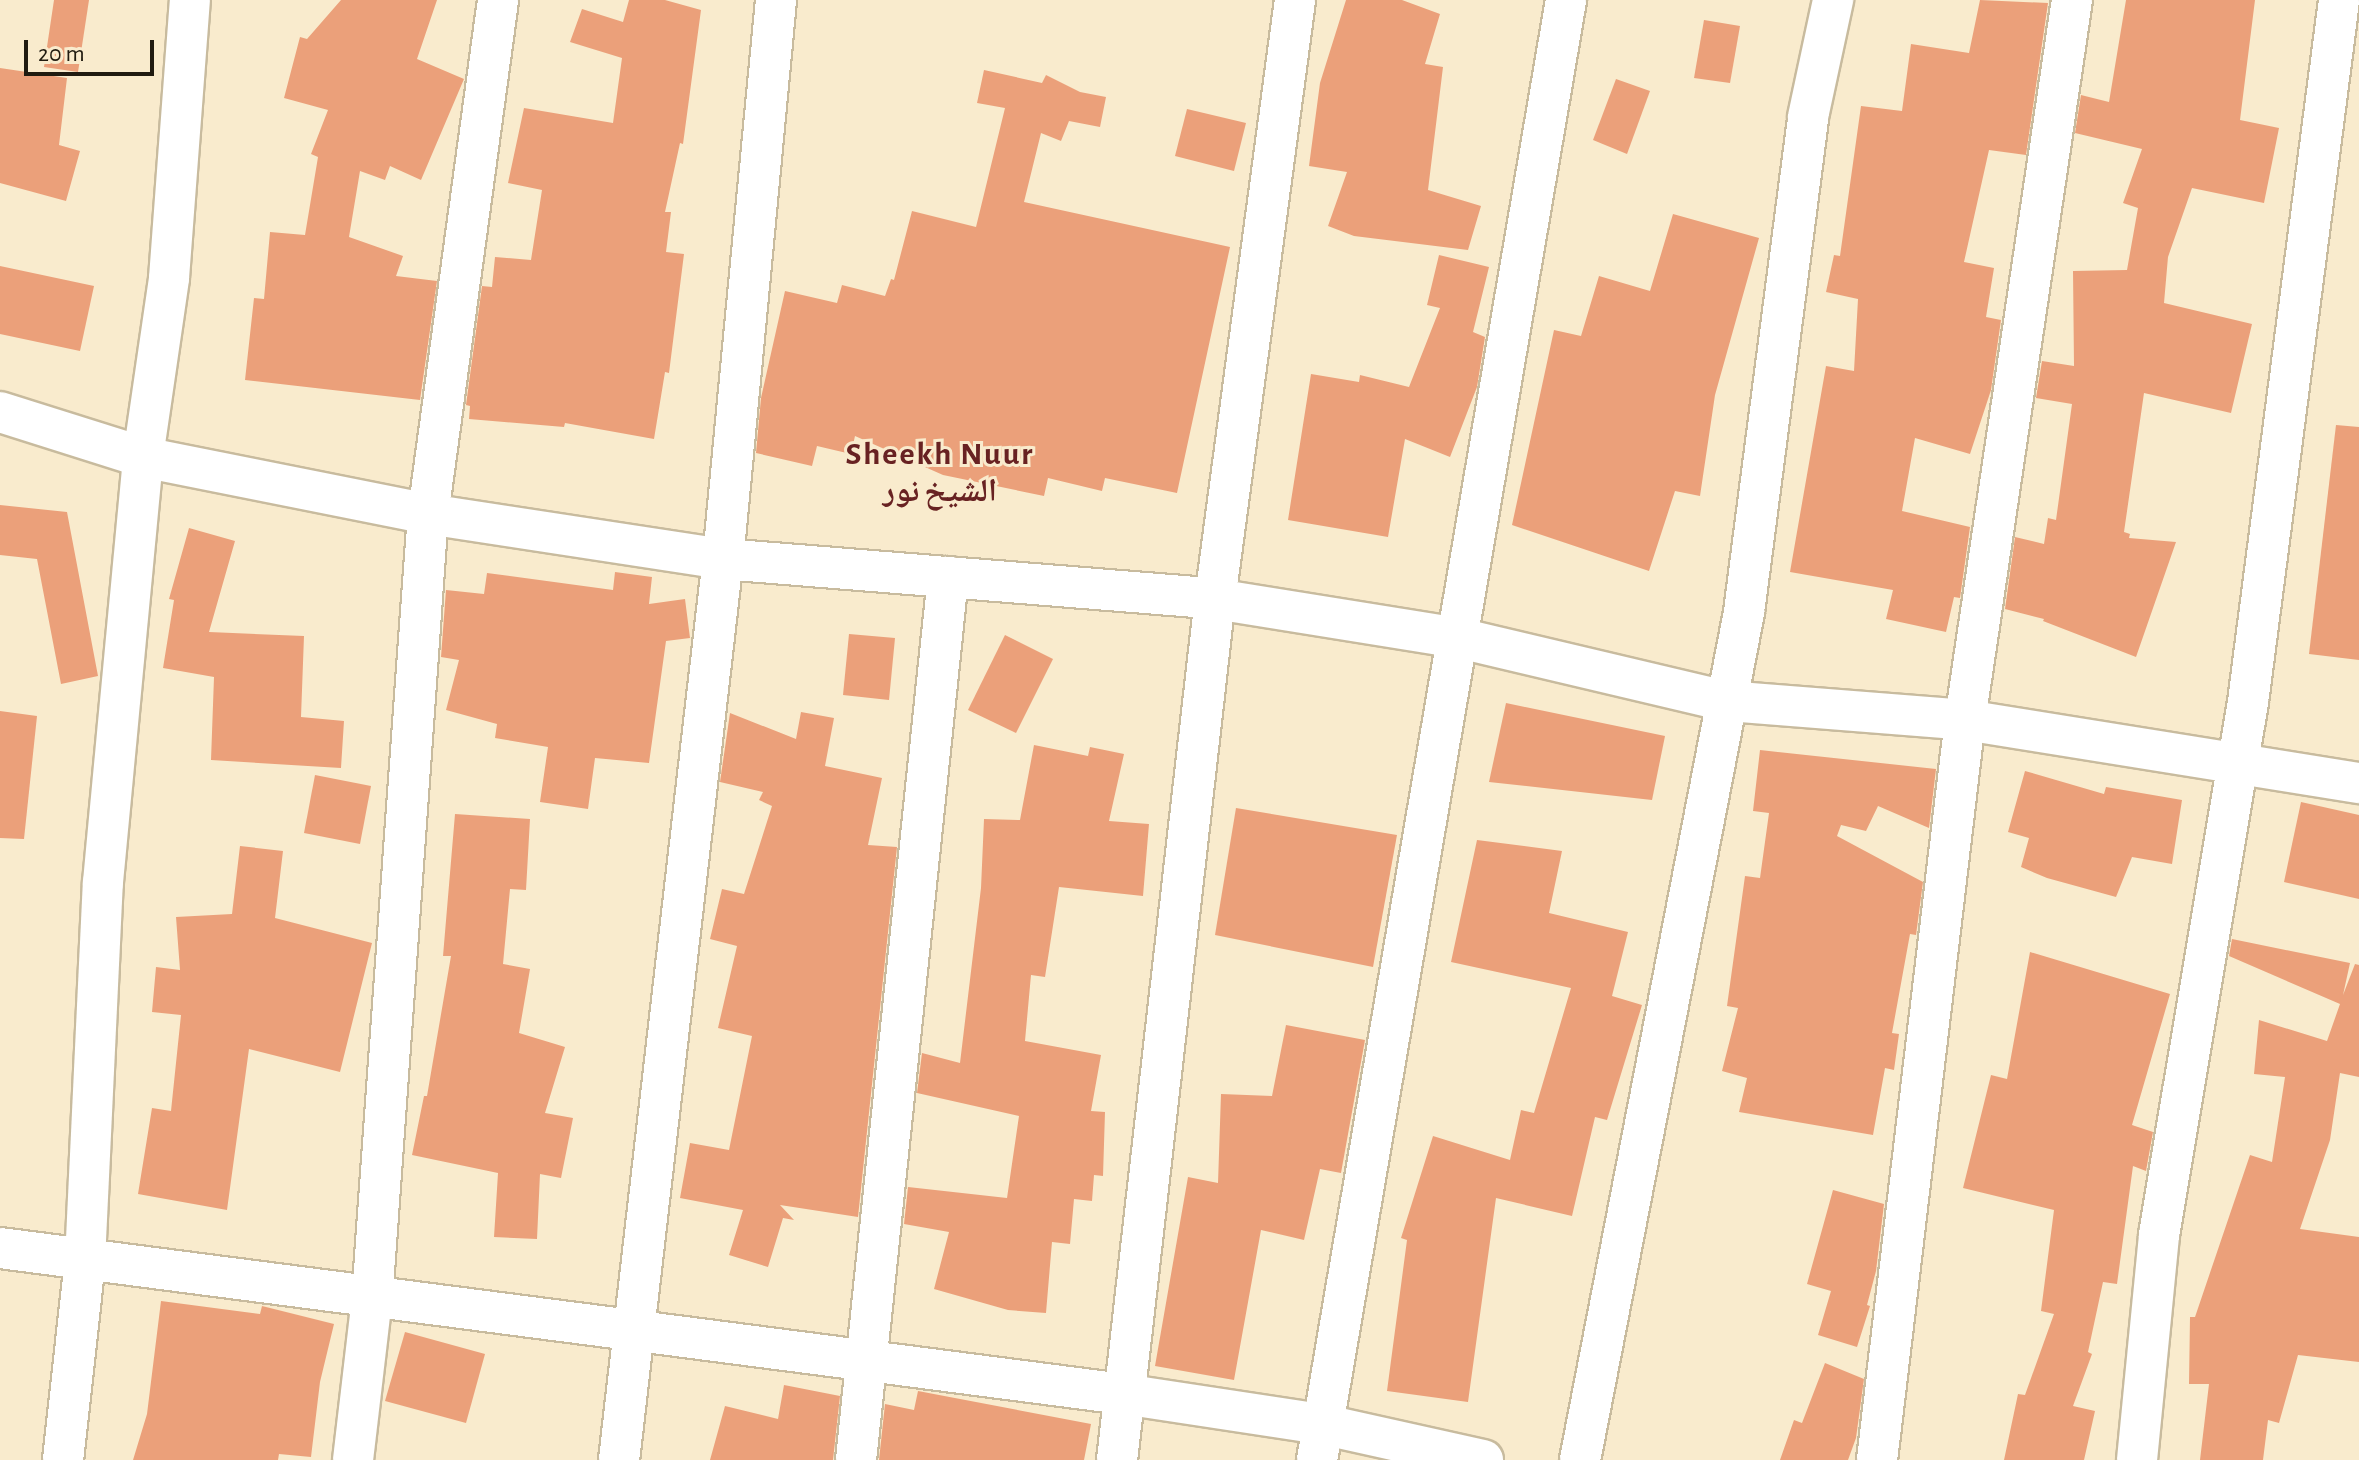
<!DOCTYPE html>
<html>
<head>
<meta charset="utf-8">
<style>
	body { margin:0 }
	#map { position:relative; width:2359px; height:1460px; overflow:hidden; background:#f9ebcd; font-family:"Alegreya Sans","Noto Naskh Arabic",sans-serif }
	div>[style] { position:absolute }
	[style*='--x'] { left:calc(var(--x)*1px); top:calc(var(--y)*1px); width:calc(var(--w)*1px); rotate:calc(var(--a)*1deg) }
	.building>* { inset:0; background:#eba07a }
	.roads { filter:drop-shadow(2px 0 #c8bb9e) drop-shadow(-2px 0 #c8bb9e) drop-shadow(0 2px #c8bb9e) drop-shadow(0 -2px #c8bb9e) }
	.street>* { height:40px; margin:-20px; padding:0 20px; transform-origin:20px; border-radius:20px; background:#fff }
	span { translate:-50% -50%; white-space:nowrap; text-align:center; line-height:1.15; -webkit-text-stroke:6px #f9ebcd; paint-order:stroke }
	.district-label { font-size:32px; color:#682222; font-weight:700; letter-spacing:2px }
	.scale { position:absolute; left:24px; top:40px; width:130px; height:36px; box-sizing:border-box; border:4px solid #201b10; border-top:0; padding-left:10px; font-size:24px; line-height:28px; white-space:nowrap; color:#201b10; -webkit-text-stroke:6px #f9ebcd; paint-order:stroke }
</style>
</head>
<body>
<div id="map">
	<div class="building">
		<i style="clip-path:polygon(54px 0,89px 0,78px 72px,44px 67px)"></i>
		<i style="clip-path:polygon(341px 0,437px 0,417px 59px,464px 79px,421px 180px,390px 166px,385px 180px,360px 171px,349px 237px,403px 256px,396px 276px,437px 281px,420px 400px,245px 380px,254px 298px,264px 299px,270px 232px,305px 235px,318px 157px,311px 154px,328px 110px,284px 98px,300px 37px,307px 39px)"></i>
		<i style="clip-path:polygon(629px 0,665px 0,701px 10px,683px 144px,680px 143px,665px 212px,671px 212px,666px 252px,684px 254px,669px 373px,665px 372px,654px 439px,565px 423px,564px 427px,469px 419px,470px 406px,466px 405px,482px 286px,492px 287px,495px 257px,531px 260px,542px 190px,508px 183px,524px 108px,613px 123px,622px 58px,570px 42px,582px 9px,623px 22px)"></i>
		<i style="clip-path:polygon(1346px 0,1402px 0,1440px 14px,1425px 64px,1443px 67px,1428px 190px,1481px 206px,1468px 250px,1354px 236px,1328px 226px,1347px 172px,1309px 166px,1320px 83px)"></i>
		<i style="clip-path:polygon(1980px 0,2048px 3px,2026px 155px,1989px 150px,1964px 262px,1994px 268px,1986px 317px,2001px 320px,1991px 390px,1970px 454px,1915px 438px,1902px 511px,1970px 527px,1960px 598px,1954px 597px,1946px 632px,1886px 619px,1893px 590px,1790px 572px,1826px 366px,1854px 371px,1858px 299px,1826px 292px,1834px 255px,1840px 256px,1861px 106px,1902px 111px,1911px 44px,1969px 53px)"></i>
		<i style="clip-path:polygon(2126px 0,2255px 0,2240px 120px,2279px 128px,2264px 203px,2192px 188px,2168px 257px,2164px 303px,2252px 324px,2231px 413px,2144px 393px,2124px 532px,2130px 534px,2129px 538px,2176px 542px,2136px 657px,2043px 621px,2044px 619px,2005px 609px,2015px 537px,2044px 544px,2048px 518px,2056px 520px,2072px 404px,2036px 398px,2042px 361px,2074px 366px,2073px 271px,2127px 270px,2138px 208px,2123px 203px,2142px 149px,2075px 133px,2081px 95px,2109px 102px)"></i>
		<i style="clip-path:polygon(1704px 20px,1740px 26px,1730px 83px,1694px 78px)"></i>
		<i style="clip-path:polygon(0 68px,67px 78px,59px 145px,80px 151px,66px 201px,0 183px)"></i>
		<i style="clip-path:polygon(984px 70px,1042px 83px,1046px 75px,1080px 92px,1106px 97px,1100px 127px,1069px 121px,1061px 141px,1041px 133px,1024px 202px,1230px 247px,1177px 493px,1105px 478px,1102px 491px,1048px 478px,1044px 496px,943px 475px,855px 436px,851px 454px,817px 446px,812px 466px,756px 453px,761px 398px,785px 291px,837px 303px,842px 285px,885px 296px,891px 279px,894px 280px,912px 211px,976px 227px,1005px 108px,977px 103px)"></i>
		<i style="clip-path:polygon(1616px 79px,1650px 91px,1627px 154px,1593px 140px)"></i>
		<i style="clip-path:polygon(1187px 109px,1246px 123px,1234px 171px,1175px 156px)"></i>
		<i style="clip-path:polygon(1673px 214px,1759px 238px,1715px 395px,1700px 496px,1675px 491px,1649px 571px,1512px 525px,1554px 330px,1581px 336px,1599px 276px,1650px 291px)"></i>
		<i style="clip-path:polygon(1439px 255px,1489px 267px,1473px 332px,1485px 337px,1477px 387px,1450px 457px,1405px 439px,1388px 537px,1288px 520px,1311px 374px,1359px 382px,1360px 375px,1409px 387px,1440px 308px,1427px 305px)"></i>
		<i style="clip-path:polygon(0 266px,94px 286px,80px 351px,0 334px)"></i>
		<i style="clip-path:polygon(2336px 425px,2359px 427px,2359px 660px,2309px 654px)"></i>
		<i style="clip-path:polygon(0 505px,67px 512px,98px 676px,61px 684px,37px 559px,0 555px)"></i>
		<i style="clip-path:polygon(189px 528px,235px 541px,209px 632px,304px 636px,301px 717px,344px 721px,341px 768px,211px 760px,214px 677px,163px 668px,174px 600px,169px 599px)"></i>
		<i style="clip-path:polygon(615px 572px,652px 577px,649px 604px,685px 599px,690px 638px,666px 641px,649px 763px,595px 758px,588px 809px,540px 802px,548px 747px,495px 738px,497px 724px,446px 710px,459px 660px,441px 657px,446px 590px,484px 594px,487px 573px,613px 590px)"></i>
		<i style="clip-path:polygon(849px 634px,895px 638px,889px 700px,843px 695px)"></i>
		<i style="clip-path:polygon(1005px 635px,1053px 659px,1016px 733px,968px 710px)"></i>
		<i style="clip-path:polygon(1506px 703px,1665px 736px,1652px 800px,1489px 782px)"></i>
		<i style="clip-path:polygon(0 711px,37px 716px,24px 839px,0 838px)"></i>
		<i style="clip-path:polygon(801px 712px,834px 718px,825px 766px,882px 778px,868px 845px,897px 847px,858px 1217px,780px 1205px,794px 1220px,783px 1218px,768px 1267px,729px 1255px,743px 1210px,680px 1198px,690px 1143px,729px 1150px,752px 1036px,718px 1028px,737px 946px,710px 939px,722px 889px,744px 894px,772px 806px,759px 800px,763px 792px,720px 782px,730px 713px,796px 739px)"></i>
		<i style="clip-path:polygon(1034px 745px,1088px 756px,1090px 747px,1124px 754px,1109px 821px,1149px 824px,1143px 896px,1059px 887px,1045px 977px,1031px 975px,1025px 1041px,1101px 1055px,1091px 1111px,1105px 1112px,1103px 1176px,1094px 1175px,1092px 1201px,1074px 1199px,1070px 1244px,1052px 1242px,1046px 1313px,1008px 1310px,934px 1289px,949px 1232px,904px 1224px,908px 1187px,1007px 1198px,1019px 1116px,917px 1093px,922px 1053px,960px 1063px,981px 888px,984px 819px,1020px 820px)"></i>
		<i style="clip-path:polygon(1760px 750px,1936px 769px,1929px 828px,1878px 806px,1866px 831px,1841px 825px,1837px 836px,1923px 882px,1916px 935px,1910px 934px,1892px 1033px,1899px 1034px,1894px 1070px,1885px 1068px,1873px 1135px,1739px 1112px,1747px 1078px,1722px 1071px,1738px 1008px,1727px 1006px,1745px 876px,1760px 878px,1769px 813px,1753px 811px)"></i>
		<i style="clip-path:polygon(2025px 771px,2104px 794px,2106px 787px,2182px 800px,2172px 864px,2132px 857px,2116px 897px,2047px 878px,2021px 867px,2029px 838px,2008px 832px)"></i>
		<i style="clip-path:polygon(315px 775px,371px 786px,360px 844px,304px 833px)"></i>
		<i style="clip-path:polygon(2301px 802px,2359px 815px,2359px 899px,2284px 882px)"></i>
		<i style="clip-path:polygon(1236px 808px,1397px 835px,1373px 967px,1215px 935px)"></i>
		<i style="clip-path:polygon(455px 814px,530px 819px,526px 890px,510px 889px,503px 964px,530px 969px,519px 1033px,565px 1047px,545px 1113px,573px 1118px,561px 1178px,540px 1174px,537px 1239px,494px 1237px,498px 1173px,412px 1155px,424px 1096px,427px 1096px,451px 956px,443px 956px)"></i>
		<i style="clip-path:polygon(1477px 840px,1562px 851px,1549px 913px,1628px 932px,1612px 996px,1642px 1005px,1607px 1120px,1595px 1117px,1572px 1216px,1496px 1198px,1468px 1402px,1387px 1391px,1407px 1240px,1401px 1238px,1433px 1136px,1510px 1160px,1521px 1110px,1534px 1113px,1571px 988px,1451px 962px)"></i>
		<i style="clip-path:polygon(240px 846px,283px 851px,275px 918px,372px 943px,340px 1072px,249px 1049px,227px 1210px,138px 1194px,152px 1108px,171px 1111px,181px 1015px,152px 1012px,156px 967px,180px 970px,176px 917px,232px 914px)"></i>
		<i style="clip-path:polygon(2232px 939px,2350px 963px,2343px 995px,2355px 964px,2359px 965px,2359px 1077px,2340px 1073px,2330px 1140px,2300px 1229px,2359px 1237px,2359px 1362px,2298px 1355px,2279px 1423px,2268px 1420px,2263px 1460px,2200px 1460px,2209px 1384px,2189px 1384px,2190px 1317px,2195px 1317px,2250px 1155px,2272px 1162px,2285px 1077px,2254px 1074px,2259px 1020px,2327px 1041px,2340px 1004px,2229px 956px)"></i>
		<i style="clip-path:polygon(2030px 952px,2170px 994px,2132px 1125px,2153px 1132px,2146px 1171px,2133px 1166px,2117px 1284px,2103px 1282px,2088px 1352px,2092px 1354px,2073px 1406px,2095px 1411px,2084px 1460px,2004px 1460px,2018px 1394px,2025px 1395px,2054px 1314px,2041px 1311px,2054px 1210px,1963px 1188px,1991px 1075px,2007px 1079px)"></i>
		<i style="clip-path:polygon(1286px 1025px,1365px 1040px,1341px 1173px,1320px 1169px,1304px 1240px,1261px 1230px,1234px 1380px,1155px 1366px,1188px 1177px,1218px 1183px,1221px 1094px,1272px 1096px)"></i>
		<i style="clip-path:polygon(1833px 1190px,1884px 1204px,1876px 1271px,1867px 1305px,1870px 1306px,1857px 1347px,1818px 1335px,1831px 1291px,1807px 1284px)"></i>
		<i style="clip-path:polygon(161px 1301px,260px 1314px,262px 1306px,334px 1324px,320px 1382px,311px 1457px,279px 1454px,278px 1460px,133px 1460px,147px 1414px)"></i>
		<i style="clip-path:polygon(405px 1332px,485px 1354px,466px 1423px,385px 1401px)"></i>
		<i style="clip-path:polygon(1825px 1363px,1864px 1379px,1856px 1438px,1848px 1460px,1780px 1460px,1794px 1420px,1802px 1423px)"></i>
		<i style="clip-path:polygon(784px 1385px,840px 1396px,833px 1460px,710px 1460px,725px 1406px,778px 1419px)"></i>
		<i style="clip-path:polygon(918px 1391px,1091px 1424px,1084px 1460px,879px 1460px,885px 1404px,914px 1410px)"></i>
	</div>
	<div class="roads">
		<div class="street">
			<i style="--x:0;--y:412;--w:150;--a:17.5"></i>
			<i style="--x:143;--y:457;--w:291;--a:11.3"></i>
			<i style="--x:428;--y:514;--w:298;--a:8.7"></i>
			<i style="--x:723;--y:559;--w:494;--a:4.6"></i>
			<i style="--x:1215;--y:599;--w:247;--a:9.1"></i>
			<i style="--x:1459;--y:638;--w:274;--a:13.3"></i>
			<i style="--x:1726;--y:701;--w:240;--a:4.5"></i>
			<i style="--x:1965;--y:720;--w:399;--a:9.1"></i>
			<i style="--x:0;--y:1248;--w:1132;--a:7.41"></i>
			<i style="--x:1123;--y:1394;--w:200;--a:8.6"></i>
			<i style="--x:1321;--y:1424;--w:166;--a:12.5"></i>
			<i style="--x:63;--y:1460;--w:200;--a:-83.7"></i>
			<i style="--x:85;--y:1261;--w:379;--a:-87.3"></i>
			<i style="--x:103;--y:882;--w:427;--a:-84.6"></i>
			<i style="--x:143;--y:457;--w:181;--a:-81.7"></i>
			<i style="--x:169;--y:278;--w:279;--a:-85.7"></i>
			<i style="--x:353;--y:1460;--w:162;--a:-83.3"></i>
			<i style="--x:372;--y:1299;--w:787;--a:-85.92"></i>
			<i style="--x:428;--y:514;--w:519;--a:-82.24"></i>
			<i style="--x:619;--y:1460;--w:907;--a:-83.42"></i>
			<i style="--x:723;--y:559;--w:562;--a:-84.58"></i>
			<i style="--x:856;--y:1460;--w:888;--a:-84.05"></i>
			<i style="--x:1117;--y:1460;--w:867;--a:-83.51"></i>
			<i style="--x:1215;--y:599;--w:604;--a:-82.39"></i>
			<i style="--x:1317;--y:1460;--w:1481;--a:-80.32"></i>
			<i style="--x:1580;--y:1460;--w:864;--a:-79.05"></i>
			<i style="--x:1744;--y:612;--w:499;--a:-82.6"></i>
			<i style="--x:1808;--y:117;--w:120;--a:-77.9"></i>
			<i style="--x:1877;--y:1460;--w:745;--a:-83.22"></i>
			<i style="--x:1965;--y:720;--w:728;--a:-81.55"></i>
			<i style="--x:2137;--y:1460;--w:226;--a:-84.4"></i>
			<i style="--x:2159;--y:1235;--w:540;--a:-80.52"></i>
			<i style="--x:2248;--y:702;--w:708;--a:-82.61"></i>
		</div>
	</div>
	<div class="district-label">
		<span style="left:940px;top:473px">Sheekh Nuur<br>الشيخ نور</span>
	</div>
	<div class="scale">20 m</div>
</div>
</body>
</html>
